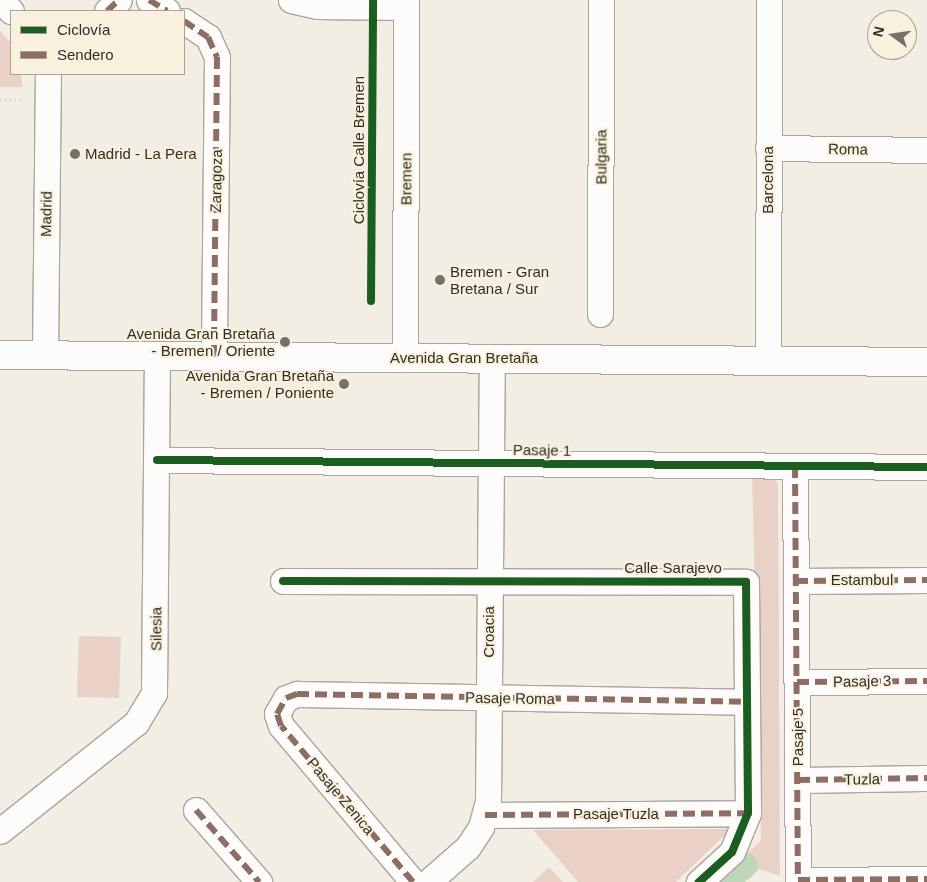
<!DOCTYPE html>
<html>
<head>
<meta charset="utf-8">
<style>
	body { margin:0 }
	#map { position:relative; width:927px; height:882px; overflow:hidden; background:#f3eee3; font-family:Helvetica,sans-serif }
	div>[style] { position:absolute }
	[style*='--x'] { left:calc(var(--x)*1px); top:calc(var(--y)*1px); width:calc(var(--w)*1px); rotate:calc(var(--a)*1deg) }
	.green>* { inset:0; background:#e9d1c8 }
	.canal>* { height:24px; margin:-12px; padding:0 12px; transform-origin:12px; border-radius:12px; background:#bfd6bb }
	.path>* { height:3px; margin-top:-1.5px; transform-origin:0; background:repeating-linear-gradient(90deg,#d2d0cc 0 1px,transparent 0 5px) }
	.roads { filter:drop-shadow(1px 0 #a9a59d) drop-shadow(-1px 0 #a9a59d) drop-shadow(0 1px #a9a59d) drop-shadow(0 -1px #a9a59d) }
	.minor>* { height:25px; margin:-12.5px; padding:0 12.5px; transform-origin:12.5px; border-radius:12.5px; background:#fdfcfb }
	.major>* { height:28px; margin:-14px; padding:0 14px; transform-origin:14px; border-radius:14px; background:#fdfcfb }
	.quiet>* { height:6px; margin-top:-3px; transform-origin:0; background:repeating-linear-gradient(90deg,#8d6e63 0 12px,transparent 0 18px) }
	.cycleway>* { height:8px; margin:-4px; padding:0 4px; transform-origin:4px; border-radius:4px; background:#1b5e20 }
	.dots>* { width:14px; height:14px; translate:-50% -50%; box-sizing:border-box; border:2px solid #f9f1dd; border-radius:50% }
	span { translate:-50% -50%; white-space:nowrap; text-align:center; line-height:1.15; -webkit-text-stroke:4px #f9f1dd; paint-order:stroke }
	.street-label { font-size:15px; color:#312e27 }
	.poi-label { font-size:15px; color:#312e27 }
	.left { translate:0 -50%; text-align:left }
	.right { translate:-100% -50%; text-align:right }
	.legend { position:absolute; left:10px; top:10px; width:175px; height:65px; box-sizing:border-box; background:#f9f1dd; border:1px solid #a9a394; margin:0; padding:6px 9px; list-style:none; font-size:15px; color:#312e27 }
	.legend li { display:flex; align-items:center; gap:10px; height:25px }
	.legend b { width:25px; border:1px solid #a9a394 }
	.north { position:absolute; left:867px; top:10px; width:50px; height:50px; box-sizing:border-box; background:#f9f1dd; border:1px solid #a9a394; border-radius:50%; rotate:284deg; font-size:14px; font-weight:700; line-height:20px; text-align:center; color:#312e27 }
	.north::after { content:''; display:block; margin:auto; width:18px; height:22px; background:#757169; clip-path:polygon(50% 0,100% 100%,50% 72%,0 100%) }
</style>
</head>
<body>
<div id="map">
	<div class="green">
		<i style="clip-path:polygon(0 31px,11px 43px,11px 74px,21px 74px,22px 87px,0 87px)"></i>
		<i style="clip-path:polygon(752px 472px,771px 473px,778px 484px,780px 876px,760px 869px,738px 882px,714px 882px,761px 841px)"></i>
		<i style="clip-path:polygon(79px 636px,121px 637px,119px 698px,77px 697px)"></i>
		<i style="clip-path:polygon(731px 829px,676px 882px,578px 882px,533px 830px)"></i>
		<i style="clip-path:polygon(549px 867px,563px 882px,533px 882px)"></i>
	</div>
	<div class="canal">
		<i style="--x:726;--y:882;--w:26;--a:-40"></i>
	</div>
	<div class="path">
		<i style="--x:0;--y:99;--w:25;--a:0"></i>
	</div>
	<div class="roads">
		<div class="minor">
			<i style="--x:1;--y:0;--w:15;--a:48"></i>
			<i style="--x:149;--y:0;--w:21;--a:31"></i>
			<i style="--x:291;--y:0;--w:27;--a:13"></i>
			<i style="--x:317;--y:6;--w:89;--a:0.6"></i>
			<i style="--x:107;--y:11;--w:16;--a:-43"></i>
			<i style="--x:184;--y:21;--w:29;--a:34"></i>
			<i style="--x:208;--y:37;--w:22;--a:66"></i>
			<i style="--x:217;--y:57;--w:300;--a:90.6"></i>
			<i style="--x:768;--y:148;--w:159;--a:0.7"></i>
			<i style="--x:600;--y:314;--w:314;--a:-89.8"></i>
			<i style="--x:45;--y:355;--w:281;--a:-89.4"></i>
			<i style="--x:405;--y:358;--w:358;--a:-89.8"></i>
			<i style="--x:768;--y:361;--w:361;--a:-89.8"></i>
			<i style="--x:157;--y:460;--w:770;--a:0.52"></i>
			<i style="--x:795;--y:466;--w:414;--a:89.6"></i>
			<i style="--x:283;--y:581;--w:463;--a:0.1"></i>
			<i style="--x:746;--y:582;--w:231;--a:89.5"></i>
			<i style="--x:748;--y:813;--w:42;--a:112.3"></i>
			<i style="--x:732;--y:852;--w:45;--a:137.7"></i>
			<i style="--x:796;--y:581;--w:131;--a:-0.4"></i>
			<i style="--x:797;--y:682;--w:130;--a:-0.4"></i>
			<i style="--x:798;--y:780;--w:129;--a:-0.9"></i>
			<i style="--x:196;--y:810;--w:96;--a:48.8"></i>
			<i style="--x:485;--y:815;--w:263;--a:-0.4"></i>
			<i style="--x:0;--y:831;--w:174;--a:-38.5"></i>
			<i style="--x:136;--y:723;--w:35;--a:-59"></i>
			<i style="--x:154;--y:693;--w:337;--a:-89.5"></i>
			<i style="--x:798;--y:880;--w:129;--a:-0.4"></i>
			<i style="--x:413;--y:882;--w:204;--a:-130.2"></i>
			<i style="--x:281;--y:726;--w:13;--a:-108"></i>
			<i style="--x:277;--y:714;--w:18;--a:-61"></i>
			<i style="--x:286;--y:698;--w:12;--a:-20"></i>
			<i style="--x:297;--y:694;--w:450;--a:1"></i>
			<i style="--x:428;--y:882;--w:53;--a:-41.2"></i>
			<i style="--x:468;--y:847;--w:24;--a:-57"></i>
			<i style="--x:481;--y:827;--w:27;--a:-75"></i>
			<i style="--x:488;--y:801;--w:442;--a:-89.5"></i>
		</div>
		<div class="major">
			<i style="--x:0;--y:355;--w:927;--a:0.43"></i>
		</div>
	</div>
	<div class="quiet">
		<i style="--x:149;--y:0;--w:21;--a:31"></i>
		<i style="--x:107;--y:11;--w:16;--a:-43"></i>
		<i style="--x:184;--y:21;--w:29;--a:34"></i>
		<i style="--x:208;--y:37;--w:22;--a:66"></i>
		<i style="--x:217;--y:57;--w:300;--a:90.6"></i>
		<i style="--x:795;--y:466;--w:414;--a:89.6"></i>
		<i style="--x:796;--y:581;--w:131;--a:-0.4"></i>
		<i style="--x:797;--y:682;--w:130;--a:-0.4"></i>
		<i style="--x:798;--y:780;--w:129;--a:-0.9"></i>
		<i style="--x:196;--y:810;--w:96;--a:48.8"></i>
		<i style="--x:485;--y:815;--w:263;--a:-0.4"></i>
		<i style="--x:748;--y:813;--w:4;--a:-90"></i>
		<i style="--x:798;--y:880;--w:129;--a:-0.4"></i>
		<i style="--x:413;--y:882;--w:204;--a:-130.2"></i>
		<i style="--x:281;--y:726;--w:13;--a:-108"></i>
		<i style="--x:277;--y:714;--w:18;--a:-61"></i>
		<i style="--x:286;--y:698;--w:12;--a:-20"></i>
		<i style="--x:297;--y:694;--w:450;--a:1"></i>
	</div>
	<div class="cycleway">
		<i style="--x:371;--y:301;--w:301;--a:-89.6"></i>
		<i style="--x:157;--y:460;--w:770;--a:0.52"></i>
		<i style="--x:283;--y:581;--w:463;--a:0.1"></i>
		<i style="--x:746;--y:582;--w:231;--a:89.5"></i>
		<i style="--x:748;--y:813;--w:42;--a:112.3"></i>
		<i style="--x:732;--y:852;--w:45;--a:137.7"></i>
	</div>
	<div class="dots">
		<i style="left:75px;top:154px;background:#757169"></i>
		<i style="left:440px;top:280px;background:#757169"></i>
		<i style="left:285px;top:342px;background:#757169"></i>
		<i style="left:344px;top:384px;background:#757169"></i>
	</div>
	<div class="street-label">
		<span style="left:848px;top:149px;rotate:1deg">Roma</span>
		<span style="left:359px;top:150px;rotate:-90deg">Ciclovía Calle Bremen</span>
		<span style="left:601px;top:157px;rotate:-90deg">Bulgaria</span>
		<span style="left:406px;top:179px;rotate:-90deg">Bremen</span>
		<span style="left:768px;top:180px;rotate:-90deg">Barcelona</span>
		<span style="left:216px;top:181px;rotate:-89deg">Zaragoza</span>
		<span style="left:46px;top:214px;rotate:-89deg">Madrid</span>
		<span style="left:464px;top:358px">Avenida Gran Bretaña</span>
		<span style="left:542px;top:450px;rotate:1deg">Pasaje 1</span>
		<span style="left:673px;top:568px">Calle Sarajevo</span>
		<span style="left:862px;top:580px">Estambul</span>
		<span style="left:156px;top:629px;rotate:-90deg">Silesia</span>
		<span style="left:489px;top:632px;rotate:-90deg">Croacia</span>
		<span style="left:862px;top:681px;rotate:-1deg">Pasaje 3</span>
		<span style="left:510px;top:698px;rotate:1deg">Pasaje Roma</span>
		<span style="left:798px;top:737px;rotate:-90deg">Pasaje 5</span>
		<span style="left:862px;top:779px;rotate:-1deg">Tuzla</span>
		<span style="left:341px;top:796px;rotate:50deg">Pasaje Zenica</span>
		<span style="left:616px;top:814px">Pasaje Tuzla</span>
	</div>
	<div class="poi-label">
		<span class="left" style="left:85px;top:154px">Madrid - La Pera</span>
		<span class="left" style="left:450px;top:280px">Bremen - Gran<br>Bretana / Sur</span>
		<span class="right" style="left:275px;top:342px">Avenida Gran Bretaña<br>- Bremen / Oriente</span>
		<span class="right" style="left:334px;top:384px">Avenida Gran Bretaña<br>- Bremen / Poniente</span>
	</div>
	<ul class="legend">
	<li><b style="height:6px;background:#1b5e20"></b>Ciclovía</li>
	<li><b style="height:6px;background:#8d6e63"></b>Sendero</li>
	</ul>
	<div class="north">N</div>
</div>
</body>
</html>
